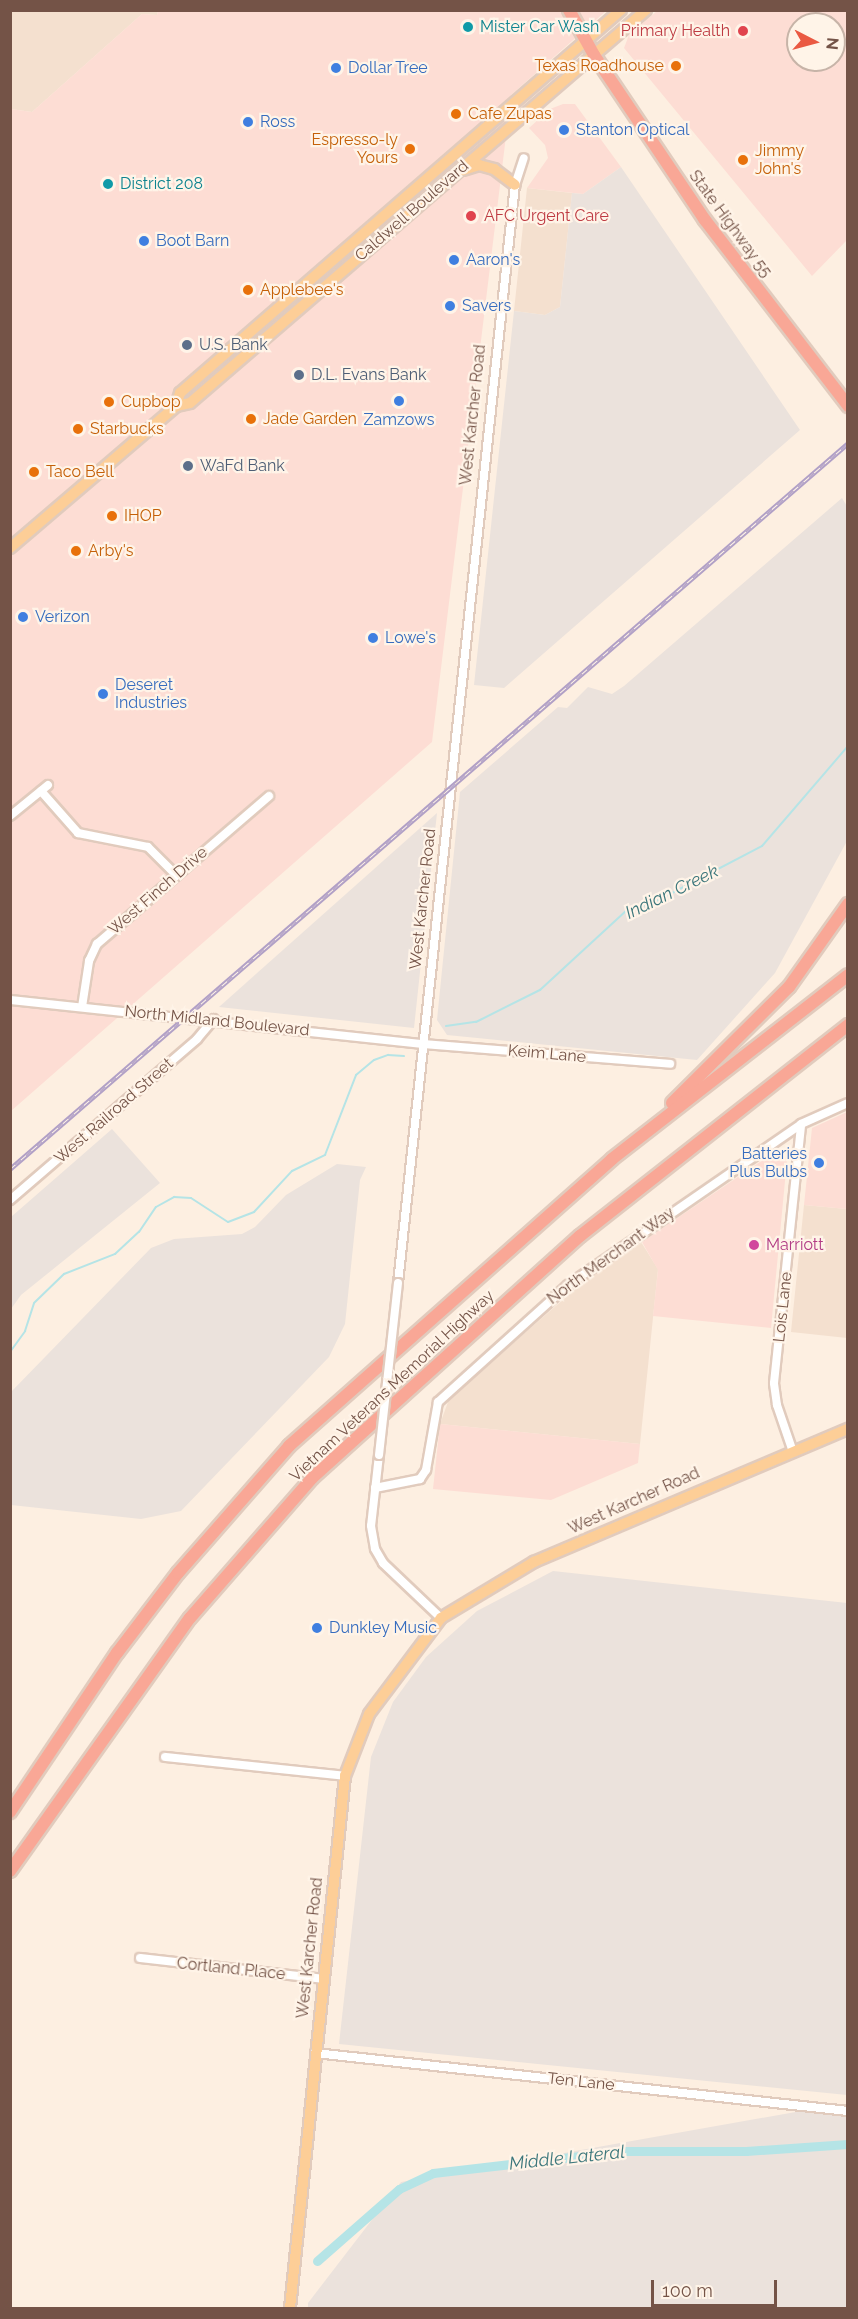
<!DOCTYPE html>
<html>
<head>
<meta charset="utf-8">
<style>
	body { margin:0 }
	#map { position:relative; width:858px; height:2319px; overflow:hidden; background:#fdefe1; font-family:Raleway,sans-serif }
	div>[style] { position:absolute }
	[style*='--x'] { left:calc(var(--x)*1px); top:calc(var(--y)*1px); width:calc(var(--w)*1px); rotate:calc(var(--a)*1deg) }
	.residential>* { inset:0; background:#f4e0cf }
	.commercial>* { inset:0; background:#fdddd4 }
	.industrial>* { inset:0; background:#ebe2dc }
	.stream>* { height:2px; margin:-1px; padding:0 1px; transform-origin:1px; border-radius:1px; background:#b5e4e6 }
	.canal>* { height:9px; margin:-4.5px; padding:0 4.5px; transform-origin:4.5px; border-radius:4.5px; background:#b5e4e6 }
	.roads { filter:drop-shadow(2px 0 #e1cbbd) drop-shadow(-2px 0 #e1cbbd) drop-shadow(0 2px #e1cbbd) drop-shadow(0 -2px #e1cbbd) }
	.minor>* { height:8px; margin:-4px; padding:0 4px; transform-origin:4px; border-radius:4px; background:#fff }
	.major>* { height:10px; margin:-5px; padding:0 5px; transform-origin:5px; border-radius:5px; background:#fdce97 }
	.highway>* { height:12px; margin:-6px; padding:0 6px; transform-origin:6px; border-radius:6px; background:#f9a796 }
	.rail>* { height:4.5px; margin-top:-2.25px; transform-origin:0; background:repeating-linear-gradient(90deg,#fff4e8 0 7px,#b1a0c6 0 14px); box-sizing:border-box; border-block:2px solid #b1a0c6 }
	.bridges { filter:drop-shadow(2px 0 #e1cbbd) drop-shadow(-2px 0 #e1cbbd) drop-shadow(0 2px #e1cbbd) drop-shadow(0 -2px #e1cbbd) }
	.minor-bridge>* { height:8px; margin:-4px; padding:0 4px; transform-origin:4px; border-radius:4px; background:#fff }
	.dots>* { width:16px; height:16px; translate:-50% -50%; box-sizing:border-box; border:3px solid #fff4e8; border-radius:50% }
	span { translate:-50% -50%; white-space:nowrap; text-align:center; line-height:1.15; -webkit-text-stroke:4.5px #fff4e8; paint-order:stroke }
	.culture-label { font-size:16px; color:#0d838f }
	.left { translate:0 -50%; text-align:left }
	.health-label { font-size:16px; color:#be3a42 }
	.right { translate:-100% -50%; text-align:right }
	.food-label { font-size:16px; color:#c56008 }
	.shop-label { font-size:16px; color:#366cbe }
	.street-label { font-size:16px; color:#745347 }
	.service-label { font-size:16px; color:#4e5e75 }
	.hotel-label { font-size:16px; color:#b23c85 }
	.water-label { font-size:18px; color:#3b767b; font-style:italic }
	.frame { position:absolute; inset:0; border:12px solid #745347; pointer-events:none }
	.north { position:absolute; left:786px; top:12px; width:60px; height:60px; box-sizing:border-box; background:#fff4e8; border:2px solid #c7b4a8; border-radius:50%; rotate:96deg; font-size:16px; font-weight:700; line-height:24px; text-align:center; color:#745347 }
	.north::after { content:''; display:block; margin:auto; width:21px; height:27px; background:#ea5942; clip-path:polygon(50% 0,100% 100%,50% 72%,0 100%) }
	.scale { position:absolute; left:651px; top:2280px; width:126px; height:27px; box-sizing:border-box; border:3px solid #745347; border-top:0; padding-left:8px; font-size:18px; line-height:21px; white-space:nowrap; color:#745347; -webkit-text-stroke:4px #fff4e8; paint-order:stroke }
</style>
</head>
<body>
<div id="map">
	<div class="residential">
		<i style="clip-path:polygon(11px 11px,158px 11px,157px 15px,142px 14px,32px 112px,11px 109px)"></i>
		<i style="clip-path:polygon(527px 188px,572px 193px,560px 307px,545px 315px,514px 311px)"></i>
		<i style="clip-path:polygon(804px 1205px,847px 1209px,847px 1338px,791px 1332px)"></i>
		<i style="clip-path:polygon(641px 1242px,658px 1269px,640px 1444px,440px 1424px,448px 1402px,459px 1390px,588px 1278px)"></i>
	</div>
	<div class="commercial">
		<i style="clip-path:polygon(158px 11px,606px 11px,511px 95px,432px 742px,11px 1111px,11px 109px,32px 112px,142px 14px,157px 15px)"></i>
		<i style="clip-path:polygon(evenodd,657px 11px,847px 11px,847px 240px,812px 276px,624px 48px,629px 35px,657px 11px,798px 24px,834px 24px,834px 60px,798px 60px,798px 24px)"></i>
		<i style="clip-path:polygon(563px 104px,575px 104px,621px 167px,583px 194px,527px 188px,548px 158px,545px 145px,529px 128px,550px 109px)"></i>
		<i style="clip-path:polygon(847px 1112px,847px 1209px,804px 1205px,812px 1128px)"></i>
		<i style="clip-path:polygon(779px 1149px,787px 1160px,771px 1328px,653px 1316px,658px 1270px,642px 1242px)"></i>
		<i style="clip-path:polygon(440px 1424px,640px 1444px,638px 1463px,551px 1500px,433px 1489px)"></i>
	</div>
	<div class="industrial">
		<i style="clip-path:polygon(621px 167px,800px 430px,504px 688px,474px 685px,514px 311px,545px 315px,560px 307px,572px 193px,583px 194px)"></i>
		<i style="clip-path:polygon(842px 498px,848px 508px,847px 841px,775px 973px,697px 1060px,447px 1035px,437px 1020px,460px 792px,558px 707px,567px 708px,588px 687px,612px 694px,624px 686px)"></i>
		<i style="clip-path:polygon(437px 813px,414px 1028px,219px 1007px)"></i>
		<i style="clip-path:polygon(112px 1129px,160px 1183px,21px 1295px,11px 1309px,11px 1217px)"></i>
		<i style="clip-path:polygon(337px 1164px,366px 1167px,360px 1180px,345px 1324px,329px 1357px,181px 1511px,141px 1519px,11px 1505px,11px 1392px,151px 1248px,174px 1239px,242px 1234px,255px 1227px,286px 1195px)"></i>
		<i style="clip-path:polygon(553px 1571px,847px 1603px,847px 2095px,339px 2044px,371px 1757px,393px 1702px,426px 1657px,477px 1611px)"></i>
		<i style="clip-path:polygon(818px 2108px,847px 2111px,847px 2308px,308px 2308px,308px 2303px,401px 2182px)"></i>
	</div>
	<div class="stream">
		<i style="--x:446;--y:1026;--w:30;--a:-8"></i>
		<i style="--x:476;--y:1022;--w:72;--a:-26.6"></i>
		<i style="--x:540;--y:990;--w:120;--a:-42.6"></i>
		<i style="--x:628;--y:909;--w:24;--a:-12"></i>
		<i style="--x:651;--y:904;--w:125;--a:-27.6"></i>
		<i style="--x:762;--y:846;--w:132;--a:-49.3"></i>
		<i style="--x:10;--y:1352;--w:26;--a:-54"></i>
		<i style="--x:25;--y:1331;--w:29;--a:-72"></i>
		<i style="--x:34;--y:1303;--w:42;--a:-44"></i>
		<i style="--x:64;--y:1274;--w:55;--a:-21.4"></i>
		<i style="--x:115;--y:1254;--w:33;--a:-43"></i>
		<i style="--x:139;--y:1232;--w:30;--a:-56"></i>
		<i style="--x:156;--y:1207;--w:21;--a:-29"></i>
		<i style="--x:174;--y:1197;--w:17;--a:3"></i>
		<i style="--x:191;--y:1198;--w:44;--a:33"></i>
		<i style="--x:228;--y:1222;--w:28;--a:-21"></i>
		<i style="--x:254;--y:1212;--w:56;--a:-47.2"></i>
		<i style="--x:292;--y:1171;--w:37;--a:-26"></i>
		<i style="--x:325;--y:1155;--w:86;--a:-68.8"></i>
		<i style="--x:356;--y:1075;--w:23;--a:-40"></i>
		<i style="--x:374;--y:1060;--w:15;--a:-20"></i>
		<i style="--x:388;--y:1055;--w:16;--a:4"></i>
	</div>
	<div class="canal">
		<i style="--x:317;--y:2261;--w:109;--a:-41.3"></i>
		<i style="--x:399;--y:2189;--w:38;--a:-25"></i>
		<i style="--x:433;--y:2173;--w:192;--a:-6.6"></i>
		<i style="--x:624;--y:2151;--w:122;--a:0"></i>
		<i style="--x:746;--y:2151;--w:102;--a:-3.9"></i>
	</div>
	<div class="roads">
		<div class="minor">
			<i style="--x:41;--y:791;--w:56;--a:48.6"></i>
			<i style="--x:78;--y:833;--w:71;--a:11.3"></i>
			<i style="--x:148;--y:847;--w:40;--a:45"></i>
			<i style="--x:10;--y:816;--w:49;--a:-39.2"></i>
			<i style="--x:10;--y:1000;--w:416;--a:6.1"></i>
			<i style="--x:424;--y:1044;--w:247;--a:4.6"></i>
			<i style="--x:82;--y:1007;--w:47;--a:-81.3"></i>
			<i style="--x:89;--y:961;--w:19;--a:-65"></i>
			<i style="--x:97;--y:944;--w:227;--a:-40.7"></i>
			<i style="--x:10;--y:1200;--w:247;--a:-40.7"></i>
			<i style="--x:197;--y:1039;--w:26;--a:-50"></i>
			<i style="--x:398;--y:1283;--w:1104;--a:-83.92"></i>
			<i style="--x:515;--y:185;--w:28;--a:-72"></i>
			<i style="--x:793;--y:1452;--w:50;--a:-108.8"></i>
			<i style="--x:777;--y:1405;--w:22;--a:-98"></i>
			<i style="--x:774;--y:1383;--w:260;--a:-84"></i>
			<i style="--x:379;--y:1455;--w:71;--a:96.4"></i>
			<i style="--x:371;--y:1526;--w:23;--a:80"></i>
			<i style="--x:375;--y:1549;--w:16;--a:60"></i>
			<i style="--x:383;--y:1563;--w:80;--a:43.5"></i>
			<i style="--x:375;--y:1488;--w:46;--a:-11.3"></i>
			<i style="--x:420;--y:1479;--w:11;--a:-56"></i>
			<i style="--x:426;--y:1470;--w:69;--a:-80"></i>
			<i style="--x:438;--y:1402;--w:175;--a:-42"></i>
			<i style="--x:568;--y:1285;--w:283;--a:-34.6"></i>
			<i style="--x:801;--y:1124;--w:51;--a:-24.1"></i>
			<i style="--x:165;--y:1757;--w:181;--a:6"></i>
			<i style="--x:140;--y:1958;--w:184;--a:6.5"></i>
			<i style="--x:315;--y:2053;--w:536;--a:6.21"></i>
		</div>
		<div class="major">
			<i style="--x:463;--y:170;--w:17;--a:-17"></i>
			<i style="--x:479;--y:165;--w:16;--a:15"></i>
			<i style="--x:494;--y:169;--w:26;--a:37"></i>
			<i style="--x:176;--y:406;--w:14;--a:-73"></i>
			<i style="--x:180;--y:393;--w:584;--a:-40.97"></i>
			<i style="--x:10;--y:548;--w:218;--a:-40.5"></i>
			<i style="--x:176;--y:406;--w:14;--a:-12"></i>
			<i style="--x:190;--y:403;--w:602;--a:-40.76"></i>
			<i style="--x:290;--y:2308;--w:535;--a:-84.1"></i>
			<i style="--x:345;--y:1776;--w:66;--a:-68.8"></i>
			<i style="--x:369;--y:1714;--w:120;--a:-53.1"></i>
			<i style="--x:441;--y:1618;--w:109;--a:-31.1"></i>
			<i style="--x:534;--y:1562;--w:341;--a:-23"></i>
		</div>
		<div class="highway">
			<i style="--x:569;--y:10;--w:51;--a:60.9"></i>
			<i style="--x:594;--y:55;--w:199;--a:56.1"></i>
			<i style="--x:705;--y:220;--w:235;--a:52.4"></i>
			<i style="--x:672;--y:1103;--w:165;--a:-44.8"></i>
			<i style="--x:789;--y:987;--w:102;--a:-54.6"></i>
			<i style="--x:10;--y:1812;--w:192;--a:-56.1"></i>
			<i style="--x:117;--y:1653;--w:101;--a:-52.7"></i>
			<i style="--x:178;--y:1573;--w:169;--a:-48.8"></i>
			<i style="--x:289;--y:1446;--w:432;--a:-41.6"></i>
			<i style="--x:612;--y:1159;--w:299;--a:-37.9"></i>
			<i style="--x:10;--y:1871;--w:310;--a:-54.6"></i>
			<i style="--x:190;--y:1618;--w:186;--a:-48.9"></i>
			<i style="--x:312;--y:1478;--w:361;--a:-42.1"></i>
			<i style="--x:580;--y:1236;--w:341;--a:-38.2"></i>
		</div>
	</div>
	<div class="rail">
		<i style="--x:10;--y:1169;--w:1109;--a:-40.9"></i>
	</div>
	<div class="bridges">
		<div class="minor-bridge">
			<i style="--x:379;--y:1455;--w:173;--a:-83.7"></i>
		</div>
	</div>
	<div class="dots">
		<i style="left:468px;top:27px;background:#0f9aa8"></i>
		<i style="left:743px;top:31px;background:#e0444e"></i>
		<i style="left:676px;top:66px;background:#e8710a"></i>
		<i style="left:336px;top:68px;background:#3f7fe0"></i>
		<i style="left:456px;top:114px;background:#e8710a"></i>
		<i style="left:248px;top:122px;background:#3f7fe0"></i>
		<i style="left:564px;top:130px;background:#3f7fe0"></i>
		<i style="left:410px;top:149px;background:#e8710a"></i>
		<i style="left:743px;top:160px;background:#e8710a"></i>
		<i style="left:108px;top:184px;background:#0f9aa8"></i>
		<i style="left:471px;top:216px;background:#e0444e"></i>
		<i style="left:144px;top:241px;background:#3f7fe0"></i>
		<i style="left:454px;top:260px;background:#3f7fe0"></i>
		<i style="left:248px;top:290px;background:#e8710a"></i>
		<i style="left:450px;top:306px;background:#3f7fe0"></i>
		<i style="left:187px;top:345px;background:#5c6f8a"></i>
		<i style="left:299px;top:375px;background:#5c6f8a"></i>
		<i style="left:399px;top:401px;background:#3f7fe0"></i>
		<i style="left:109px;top:402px;background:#e8710a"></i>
		<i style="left:251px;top:419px;background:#e8710a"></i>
		<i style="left:78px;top:429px;background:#e8710a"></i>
		<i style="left:188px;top:466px;background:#5c6f8a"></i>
		<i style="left:34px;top:472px;background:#e8710a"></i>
		<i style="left:112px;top:516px;background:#e8710a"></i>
		<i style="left:76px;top:551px;background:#e8710a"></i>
		<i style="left:23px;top:617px;background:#3f7fe0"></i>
		<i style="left:373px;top:638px;background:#3f7fe0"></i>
		<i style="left:103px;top:694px;background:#3f7fe0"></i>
		<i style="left:819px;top:1163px;background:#3f7fe0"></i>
		<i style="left:754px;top:1245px;background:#d1479c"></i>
		<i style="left:317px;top:1628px;background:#3f7fe0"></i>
	</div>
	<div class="culture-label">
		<span class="left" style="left:480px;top:27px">Mister Car Wash</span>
		<span class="left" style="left:120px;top:184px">District 208</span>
	</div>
	<div class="health-label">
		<span class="right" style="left:730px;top:31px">Primary Health</span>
		<span class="left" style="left:484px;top:216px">AFC Urgent Care</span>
	</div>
	<div class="food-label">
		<span class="right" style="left:664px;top:66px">Texas Roadhouse</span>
		<span class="left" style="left:468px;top:114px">Cafe Zupas</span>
		<span class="right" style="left:398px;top:149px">Espresso-ly<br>Yours</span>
		<span class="left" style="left:755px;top:160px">Jimmy<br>John's</span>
		<span class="left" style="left:260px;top:290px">Applebee's</span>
		<span class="left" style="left:121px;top:402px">Cupbop</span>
		<span class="left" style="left:263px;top:419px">Jade Garden</span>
		<span class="left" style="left:90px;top:429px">Starbucks</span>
		<span class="left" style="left:46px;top:472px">Taco Bell</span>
		<span class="left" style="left:124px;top:516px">IHOP</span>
		<span class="left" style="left:88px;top:551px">Arby's</span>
	</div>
	<div class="shop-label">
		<span class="left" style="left:348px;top:68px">Dollar Tree</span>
		<span class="left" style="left:260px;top:122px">Ross</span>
		<span class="left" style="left:576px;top:130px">Stanton Optical</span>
		<span class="left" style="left:156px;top:241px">Boot Barn</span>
		<span class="left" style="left:466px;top:260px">Aaron's</span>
		<span class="left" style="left:462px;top:306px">Savers</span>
		<span style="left:399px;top:420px">Zamzows</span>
		<span class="left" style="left:35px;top:617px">Verizon</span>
		<span class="left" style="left:385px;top:638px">Lowe's</span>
		<span class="left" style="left:115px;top:694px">Deseret<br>Industries</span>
		<span class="right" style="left:807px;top:1163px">Batteries<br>Plus Bulbs</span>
		<span class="left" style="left:329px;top:1628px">Dunkley Music</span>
	</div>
	<div class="street-label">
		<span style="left:412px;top:211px;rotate:-41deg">Caldwell Boulevard</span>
		<span style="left:730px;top:224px;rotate:54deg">State Highway 55</span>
		<span style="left:473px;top:415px;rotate:-84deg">West Karcher Road</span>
		<span style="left:158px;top:891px;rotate:-41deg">West Finch Drive</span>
		<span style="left:423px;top:899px;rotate:-84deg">West Karcher Road</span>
		<span style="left:217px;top:1021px;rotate:6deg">North Midland Boulevard</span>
		<span style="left:547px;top:1054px;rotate:5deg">Keim Lane</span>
		<span style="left:114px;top:1111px;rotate:-41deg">West Railroad Street</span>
		<span style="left:611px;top:1256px;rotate:-36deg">North Merchant Way</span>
		<span style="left:783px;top:1307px;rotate:-84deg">Lois Lane</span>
		<span style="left:392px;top:1386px;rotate:-43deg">Vietnam Veterans Memorial Highway</span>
		<span style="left:634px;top:1501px;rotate:-24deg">West Karcher Road</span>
		<span style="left:310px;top:1948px;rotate:-84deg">West Karcher Road</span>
		<span style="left:231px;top:1969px;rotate:6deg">Cortland Place</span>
		<span style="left:581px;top:2082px;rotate:6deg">Ten Lane</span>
	</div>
	<div class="service-label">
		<span class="left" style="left:199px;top:345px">U.S. Bank</span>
		<span class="left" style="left:311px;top:375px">D.L. Evans Bank</span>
		<span class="left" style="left:200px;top:466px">WaFd Bank</span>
	</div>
	<div class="hotel-label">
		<span class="left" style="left:766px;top:1245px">Marriott</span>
	</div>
	<div class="water-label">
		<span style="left:672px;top:892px;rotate:-26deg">Indian Creek</span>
		<span style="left:567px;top:2158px;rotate:-6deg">Middle Lateral</span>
	</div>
	<div class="frame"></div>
	<div class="north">N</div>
	<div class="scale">100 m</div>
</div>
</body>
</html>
